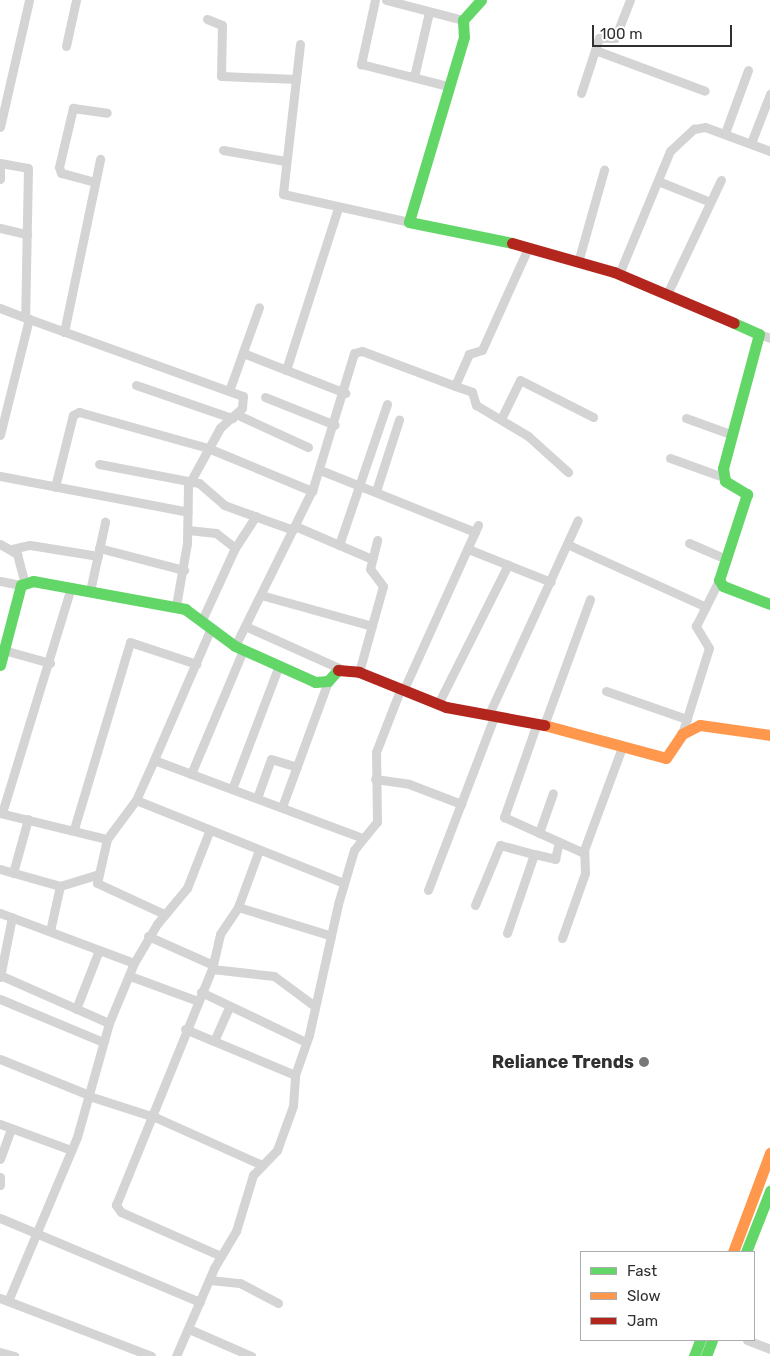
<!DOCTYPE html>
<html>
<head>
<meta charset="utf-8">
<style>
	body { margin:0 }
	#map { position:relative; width:770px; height:1356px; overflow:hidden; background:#fff; font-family:Rubik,sans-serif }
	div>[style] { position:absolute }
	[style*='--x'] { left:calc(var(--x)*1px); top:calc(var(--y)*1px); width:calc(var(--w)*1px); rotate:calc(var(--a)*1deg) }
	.street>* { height:9px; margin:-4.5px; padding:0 4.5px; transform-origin:4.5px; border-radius:4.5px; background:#d4d4d4 }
	.fast>* { height:11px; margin:-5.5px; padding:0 5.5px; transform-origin:5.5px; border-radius:5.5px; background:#63d668 }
	.slow>* { height:11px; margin:-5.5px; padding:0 5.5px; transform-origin:5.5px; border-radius:5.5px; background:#ff974d }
	.jam>* { height:11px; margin:-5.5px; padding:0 5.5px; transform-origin:5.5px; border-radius:5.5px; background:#b3261e }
	.dots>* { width:14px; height:14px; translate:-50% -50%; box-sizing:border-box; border:2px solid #fff; border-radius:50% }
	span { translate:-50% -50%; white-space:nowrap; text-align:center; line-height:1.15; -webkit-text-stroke:5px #fff; paint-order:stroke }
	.poi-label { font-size:18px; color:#303030; font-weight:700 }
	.right { translate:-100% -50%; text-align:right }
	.legend { position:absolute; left:580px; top:1251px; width:175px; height:90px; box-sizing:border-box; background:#fff; border:1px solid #acacac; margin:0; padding:6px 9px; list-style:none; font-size:15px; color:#303030 }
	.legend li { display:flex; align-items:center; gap:10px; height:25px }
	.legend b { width:25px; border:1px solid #acacac }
	.scale { position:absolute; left:592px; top:25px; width:140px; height:22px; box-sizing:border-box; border:2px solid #303030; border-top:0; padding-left:6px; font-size:15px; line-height:18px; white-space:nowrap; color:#303030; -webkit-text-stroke:4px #fff; paint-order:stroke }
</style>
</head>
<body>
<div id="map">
	<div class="street">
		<i style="--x:375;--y:0;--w:66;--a:102.3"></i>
		<i style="--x:361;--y:64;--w:89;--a:14.3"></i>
		<i style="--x:386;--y:0;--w:80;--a:14.6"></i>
		<i style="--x:207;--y:19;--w:16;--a:22"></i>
		<i style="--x:222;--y:25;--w:51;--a:91.1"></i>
		<i style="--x:221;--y:76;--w:75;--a:2.3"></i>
		<i style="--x:300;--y:44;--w:151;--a:96.5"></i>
		<i style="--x:283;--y:194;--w:129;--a:12.5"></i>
		<i style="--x:66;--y:46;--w:47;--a:-77.7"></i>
		<i style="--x:595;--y:50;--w:117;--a:20.4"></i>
		<i style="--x:414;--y:77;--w:67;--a:-77"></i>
		<i style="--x:581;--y:93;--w:58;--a:-71.9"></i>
		<i style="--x:599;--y:38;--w:16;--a:0"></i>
		<i style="--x:615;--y:38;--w:41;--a:-68.5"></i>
		<i style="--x:0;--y:127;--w:130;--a:-77.1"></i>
		<i style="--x:725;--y:133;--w:67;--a:-69.9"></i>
		<i style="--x:751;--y:143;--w:53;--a:-68.8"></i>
		<i style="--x:223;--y:150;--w:63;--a:10.1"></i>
		<i style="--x:0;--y:163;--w:28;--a:10"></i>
		<i style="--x:28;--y:168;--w:150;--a:91.1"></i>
		<i style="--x:0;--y:167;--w:12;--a:90"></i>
		<i style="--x:658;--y:181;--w:54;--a:21.8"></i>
		<i style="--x:95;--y:182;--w:35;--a:-165"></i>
		<i style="--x:61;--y:173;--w:6;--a:-108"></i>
		<i style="--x:59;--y:167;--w:61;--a:-76.7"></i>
		<i style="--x:73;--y:108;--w:34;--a:8"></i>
		<i style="--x:0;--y:228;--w:28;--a:13"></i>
		<i style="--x:528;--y:248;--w:112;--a:114.3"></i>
		<i style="--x:482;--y:350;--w:14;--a:163"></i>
		<i style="--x:469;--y:354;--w:35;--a:114"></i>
		<i style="--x:455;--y:386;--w:18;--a:19"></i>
		<i style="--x:472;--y:392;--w:14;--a:73"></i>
		<i style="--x:476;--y:405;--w:61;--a:30.8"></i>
		<i style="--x:528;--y:436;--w:54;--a:42"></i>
		<i style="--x:578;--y:262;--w:96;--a:-74.2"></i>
		<i style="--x:619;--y:274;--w:133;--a:-67.5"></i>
		<i style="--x:670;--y:151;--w:33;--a:-43"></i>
		<i style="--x:694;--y:129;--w:11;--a:-10"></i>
		<i style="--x:705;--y:127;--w:69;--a:20.3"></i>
		<i style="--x:668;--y:292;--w:124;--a:-64.7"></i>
		<i style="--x:0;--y:308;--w:31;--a:21"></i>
		<i style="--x:64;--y:332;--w:177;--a:-78.2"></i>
		<i style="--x:759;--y:334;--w:12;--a:20"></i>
		<i style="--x:243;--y:353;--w:110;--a:21.4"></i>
		<i style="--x:286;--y:370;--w:170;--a:-72.2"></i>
		<i style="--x:136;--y:385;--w:102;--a:19"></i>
		<i style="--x:229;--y:391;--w:89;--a:-70.3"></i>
		<i style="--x:265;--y:397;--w:75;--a:21.8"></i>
		<i style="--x:238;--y:415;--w:77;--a:24.6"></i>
		<i style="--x:686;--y:418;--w:50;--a:19.9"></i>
		<i style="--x:501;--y:419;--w:43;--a:-64"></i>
		<i style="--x:520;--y:380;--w:82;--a:26.9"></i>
		<i style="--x:0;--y:435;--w:120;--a:-76"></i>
		<i style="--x:29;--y:319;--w:227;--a:19.8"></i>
		<i style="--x:243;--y:396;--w:12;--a:95"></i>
		<i style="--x:242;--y:408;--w:30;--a:138"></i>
		<i style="--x:220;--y:428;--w:66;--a:118.9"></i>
		<i style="--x:188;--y:486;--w:57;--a:91"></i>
		<i style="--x:187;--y:543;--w:64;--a:99.9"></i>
		<i style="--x:670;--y:458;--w:56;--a:19.7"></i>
		<i style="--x:99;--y:464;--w:102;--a:10.8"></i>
		<i style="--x:199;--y:483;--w:33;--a:41"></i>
		<i style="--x:224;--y:505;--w:73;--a:19.9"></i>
		<i style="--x:320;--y:470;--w:167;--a:21.8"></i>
		<i style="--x:0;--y:476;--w:191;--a:10.8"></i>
		<i style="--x:55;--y:487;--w:74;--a:-76"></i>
		<i style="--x:73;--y:415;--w:7;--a:-27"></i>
		<i style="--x:79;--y:412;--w:134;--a:15.6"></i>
		<i style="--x:208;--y:448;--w:113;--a:22.5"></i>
		<i style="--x:376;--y:491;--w:75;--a:-72.1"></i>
		<i style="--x:295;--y:526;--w:84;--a:23.2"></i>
		<i style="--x:188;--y:530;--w:28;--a:6"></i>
		<i style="--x:216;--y:533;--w:24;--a:38"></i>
		<i style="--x:235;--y:548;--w:38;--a:-57"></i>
		<i style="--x:689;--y:543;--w:40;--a:23.4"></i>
		<i style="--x:0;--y:544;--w:20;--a:30"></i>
		<i style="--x:17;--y:554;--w:28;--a:75"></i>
		<i style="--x:339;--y:545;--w:149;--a:-71.2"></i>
		<i style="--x:569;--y:545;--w:150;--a:24.3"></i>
		<i style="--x:99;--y:548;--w:88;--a:14.5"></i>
		<i style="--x:12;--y:549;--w:18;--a:-13"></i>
		<i style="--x:30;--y:545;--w:69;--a:9.2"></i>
		<i style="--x:468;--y:549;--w:89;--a:21.7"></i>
		<i style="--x:0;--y:581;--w:21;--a:11"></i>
		<i style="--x:90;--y:591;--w:71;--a:-77.7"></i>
		<i style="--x:261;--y:595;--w:115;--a:15.6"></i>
		<i style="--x:202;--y:620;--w:79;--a:-65.4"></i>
		<i style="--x:245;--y:626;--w:105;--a:24.1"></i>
		<i style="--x:211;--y:628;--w:144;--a:113.4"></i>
		<i style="--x:154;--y:760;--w:223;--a:20.5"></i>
		<i style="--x:235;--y:646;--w:176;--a:-63.7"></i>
		<i style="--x:313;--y:488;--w:141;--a:-73.1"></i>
		<i style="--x:354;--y:353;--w:8;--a:-14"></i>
		<i style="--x:362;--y:351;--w:99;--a:20.6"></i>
		<i style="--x:0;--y:649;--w:52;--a:15.6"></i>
		<i style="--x:359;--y:672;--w:89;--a:-74.4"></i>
		<i style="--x:383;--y:586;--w:21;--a:-127"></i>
		<i style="--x:370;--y:569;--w:30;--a:-76"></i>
		<i style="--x:404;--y:689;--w:180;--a:-65.7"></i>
		<i style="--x:606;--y:691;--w:86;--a:19.1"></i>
		<i style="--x:438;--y:704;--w:156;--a:-63.3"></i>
		<i style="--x:489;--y:714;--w:213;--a:-65.4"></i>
		<i style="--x:537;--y:723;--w:100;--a:109.3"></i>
		<i style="--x:504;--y:817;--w:88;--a:24.2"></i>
		<i style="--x:544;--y:725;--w:134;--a:-69.9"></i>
		<i style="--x:682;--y:734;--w:90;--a:-72.6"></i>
		<i style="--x:709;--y:648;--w:26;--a:-121"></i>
		<i style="--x:696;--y:626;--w:51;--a:-63.4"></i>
		<i style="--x:191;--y:774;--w:134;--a:-67.2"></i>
		<i style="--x:375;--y:779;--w:34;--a:8"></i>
		<i style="--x:409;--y:784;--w:56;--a:21"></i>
		<i style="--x:232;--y:789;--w:133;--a:-69.2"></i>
		<i style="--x:257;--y:798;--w:41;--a:-70.3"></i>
		<i style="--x:271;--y:759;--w:27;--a:17"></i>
		<i style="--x:136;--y:800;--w:44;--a:-65.8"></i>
		<i style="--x:282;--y:807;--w:134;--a:-69.9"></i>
		<i style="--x:0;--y:813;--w:110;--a:13.7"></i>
		<i style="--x:107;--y:839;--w:45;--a:102.8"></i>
		<i style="--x:97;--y:883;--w:74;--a:24.8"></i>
		<i style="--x:2;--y:813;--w:235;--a:-73"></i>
		<i style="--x:74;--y:829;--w:195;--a:-73.3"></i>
		<i style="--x:130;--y:642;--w:70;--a:18.4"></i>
		<i style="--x:539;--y:833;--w:42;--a:-70.7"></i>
		<i style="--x:107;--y:839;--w:49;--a:-53.4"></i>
		<i style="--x:136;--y:800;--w:224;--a:21.8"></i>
		<i style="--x:0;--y:869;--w:62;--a:15.8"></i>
		<i style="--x:60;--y:886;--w:39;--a:-17"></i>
		<i style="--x:13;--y:873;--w:56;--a:-74.5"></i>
		<i style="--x:428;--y:890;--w:187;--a:-69.1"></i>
		<i style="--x:475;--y:905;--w:65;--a:-67.4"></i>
		<i style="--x:500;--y:845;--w:35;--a:15"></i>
		<i style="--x:238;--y:907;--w:95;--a:17.1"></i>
		<i style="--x:0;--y:913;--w:143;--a:20.5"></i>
		<i style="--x:50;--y:931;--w:46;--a:-77.5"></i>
		<i style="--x:507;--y:933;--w:83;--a:-71.1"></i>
		<i style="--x:534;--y:854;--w:22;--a:13"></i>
		<i style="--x:555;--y:859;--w:17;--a:-77"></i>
		<i style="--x:148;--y:936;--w:71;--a:24"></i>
		<i style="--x:562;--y:938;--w:69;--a:-70.5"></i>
		<i style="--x:585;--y:873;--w:23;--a:-92"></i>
		<i style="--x:584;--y:850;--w:110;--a:-69.7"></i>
		<i style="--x:212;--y:969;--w:62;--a:6.4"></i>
		<i style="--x:274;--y:976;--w:49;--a:36.6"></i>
		<i style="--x:0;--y:975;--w:119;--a:23.8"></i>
		<i style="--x:130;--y:976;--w:72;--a:20.2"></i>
		<i style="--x:0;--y:977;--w:61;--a:-78.7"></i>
		<i style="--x:201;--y:992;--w:116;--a:25.5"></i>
		<i style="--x:0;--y:999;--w:112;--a:22.7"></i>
		<i style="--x:76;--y:1009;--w:63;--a:-68.7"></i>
		<i style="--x:185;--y:1029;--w:119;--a:22.7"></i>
		<i style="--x:214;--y:1041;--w:36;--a:-66"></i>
		<i style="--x:0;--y:1059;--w:96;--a:22"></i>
		<i style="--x:89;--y:1096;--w:71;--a:17.9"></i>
		<i style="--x:157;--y:1118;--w:115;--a:24.1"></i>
		<i style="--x:0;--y:1124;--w:76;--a:20.1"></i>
		<i style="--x:0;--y:1159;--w:33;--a:-70"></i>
		<i style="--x:0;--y:1177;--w:8;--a:90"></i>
		<i style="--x:0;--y:1218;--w:217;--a:22.8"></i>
		<i style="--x:221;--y:1256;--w:109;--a:-156.3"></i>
		<i style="--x:121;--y:1212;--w:9;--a:-126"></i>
		<i style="--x:116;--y:1205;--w:255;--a:-67.9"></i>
		<i style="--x:212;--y:969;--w:36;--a:-77"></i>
		<i style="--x:220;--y:934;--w:32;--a:-56"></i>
		<i style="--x:238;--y:907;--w:61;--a:-69.8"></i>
		<i style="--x:210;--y:1280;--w:30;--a:6"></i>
		<i style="--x:240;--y:1283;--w:43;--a:27.8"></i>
		<i style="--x:0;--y:1298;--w:162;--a:21"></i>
		<i style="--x:8;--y:1301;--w:178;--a:-67.2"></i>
		<i style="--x:77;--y:1137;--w:118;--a:-74.3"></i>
		<i style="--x:109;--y:1023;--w:65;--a:-67.4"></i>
		<i style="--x:134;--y:963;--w:45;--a:-59.5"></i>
		<i style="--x:157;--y:924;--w:47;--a:-50.2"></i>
		<i style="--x:187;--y:888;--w:60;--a:-68.6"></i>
		<i style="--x:189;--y:1329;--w:68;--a:23.5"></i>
		<i style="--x:747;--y:1340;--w:25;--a:21"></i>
		<i style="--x:0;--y:1352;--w:15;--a:16"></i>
		<i style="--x:176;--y:1356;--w:96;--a:-66.6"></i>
		<i style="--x:214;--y:1268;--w:43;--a:-59.3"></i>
		<i style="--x:236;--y:1231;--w:59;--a:-73.1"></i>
		<i style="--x:253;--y:1175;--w:35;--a:-46"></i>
		<i style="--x:277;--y:1150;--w:47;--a:-70"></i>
		<i style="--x:293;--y:1106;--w:31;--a:-86"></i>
		<i style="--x:295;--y:1075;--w:42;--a:-70.7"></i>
		<i style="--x:309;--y:1035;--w:134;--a:-77.5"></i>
		<i style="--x:338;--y:904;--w:56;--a:-73.5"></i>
		<i style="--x:354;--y:850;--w:36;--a:-51"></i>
		<i style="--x:377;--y:822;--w:70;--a:-90.8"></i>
		<i style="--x:376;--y:752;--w:69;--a:-68.7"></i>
	</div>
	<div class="fast">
		<i style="--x:481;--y:0;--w:27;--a:132"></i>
		<i style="--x:463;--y:20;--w:17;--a:87"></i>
		<i style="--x:464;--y:37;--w:193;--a:106.6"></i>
		<i style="--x:409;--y:222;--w:105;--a:11.5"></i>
		<i style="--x:734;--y:323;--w:27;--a:24"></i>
		<i style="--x:759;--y:334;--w:139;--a:105"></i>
		<i style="--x:723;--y:468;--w:13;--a:81"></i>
		<i style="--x:725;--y:481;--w:26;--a:31"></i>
		<i style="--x:747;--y:494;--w:90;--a:108"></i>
		<i style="--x:719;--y:580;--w:7;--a:56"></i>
		<i style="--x:723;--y:586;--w:50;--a:21"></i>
		<i style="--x:0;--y:665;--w:83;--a:-75.3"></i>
		<i style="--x:21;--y:585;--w:13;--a:-18"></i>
		<i style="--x:33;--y:581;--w:155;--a:10.4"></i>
		<i style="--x:185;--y:609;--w:62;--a:36.5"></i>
		<i style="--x:235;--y:646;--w:88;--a:24.2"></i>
		<i style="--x:315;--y:682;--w:13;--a:-4"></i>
		<i style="--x:328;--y:681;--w:15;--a:-48"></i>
		<i style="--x:746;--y:1252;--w:66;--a:-68.5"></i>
		<i style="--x:694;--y:1356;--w:17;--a:-69"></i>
		<i style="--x:706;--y:1356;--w:17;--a:-69"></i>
	</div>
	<div class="slow">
		<i style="--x:544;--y:725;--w:126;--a:15.1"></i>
		<i style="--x:666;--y:758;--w:29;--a:-56"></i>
		<i style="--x:682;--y:734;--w:20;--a:-27"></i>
		<i style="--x:700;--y:725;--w:71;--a:8.1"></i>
		<i style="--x:733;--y:1252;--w:106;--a:-69.5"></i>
	</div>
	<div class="jam">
		<i style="--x:512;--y:243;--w:106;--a:15.9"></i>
		<i style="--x:614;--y:272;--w:130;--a:23"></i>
		<i style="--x:338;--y:670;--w:21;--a:5"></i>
		<i style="--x:359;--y:672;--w:94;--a:21.9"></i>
		<i style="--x:446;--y:707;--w:100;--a:10.4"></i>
	</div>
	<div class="dots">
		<i style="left:644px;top:1062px;background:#787878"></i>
	</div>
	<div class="poi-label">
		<span class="right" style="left:634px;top:1062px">Reliance Trends</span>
	</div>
	<ul class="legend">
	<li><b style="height:6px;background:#63d668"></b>Fast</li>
	<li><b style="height:6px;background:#ff974d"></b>Slow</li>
	<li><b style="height:6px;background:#b3261e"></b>Jam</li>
	</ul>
	<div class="scale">100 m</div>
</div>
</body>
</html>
